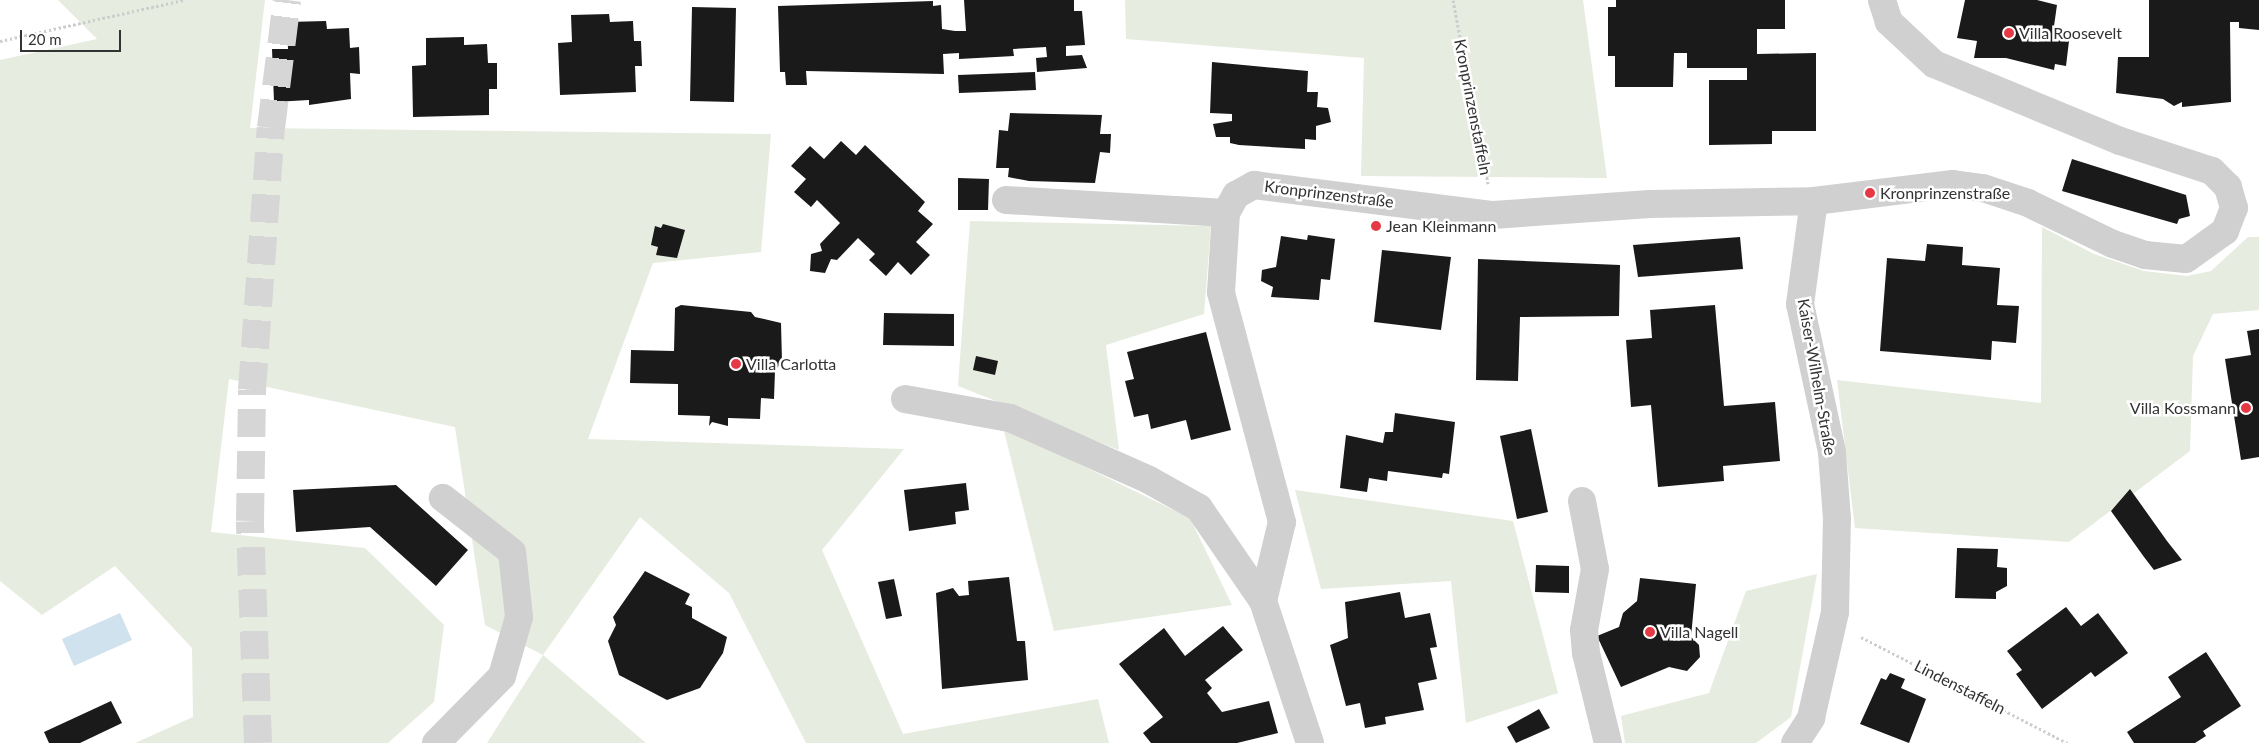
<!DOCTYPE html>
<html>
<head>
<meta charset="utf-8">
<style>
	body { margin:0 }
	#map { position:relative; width:2259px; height:743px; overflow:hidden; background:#fff; font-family:Lato,sans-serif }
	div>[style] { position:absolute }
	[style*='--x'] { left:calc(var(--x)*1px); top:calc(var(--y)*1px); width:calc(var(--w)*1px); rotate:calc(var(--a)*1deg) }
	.green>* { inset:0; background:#e6ecdf }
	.water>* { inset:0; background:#cfe2ee }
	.building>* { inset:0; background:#1a1a1a }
	.major-tunnel>* { height:28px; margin-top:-14px; transform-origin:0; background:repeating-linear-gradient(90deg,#d6d6d6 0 28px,transparent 0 42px) }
	.path>* { height:3px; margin-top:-1.5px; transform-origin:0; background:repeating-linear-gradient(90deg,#cdcdcd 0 2.5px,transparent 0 5px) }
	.minor>* { height:28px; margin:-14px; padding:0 14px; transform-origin:14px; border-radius:14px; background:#d0d0d0 }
	.dots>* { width:14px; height:14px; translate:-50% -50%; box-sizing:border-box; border:2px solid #fff; border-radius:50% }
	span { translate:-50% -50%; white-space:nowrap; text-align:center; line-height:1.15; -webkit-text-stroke:5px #fff; paint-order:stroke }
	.poi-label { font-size:16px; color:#333 }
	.left { translate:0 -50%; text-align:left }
	.right { translate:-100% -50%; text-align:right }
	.street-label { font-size:16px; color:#333 }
	.scale { position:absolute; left:20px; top:30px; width:101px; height:22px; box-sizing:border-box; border:2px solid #333; border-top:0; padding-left:6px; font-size:15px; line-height:18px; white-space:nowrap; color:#333; -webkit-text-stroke:4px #fff; paint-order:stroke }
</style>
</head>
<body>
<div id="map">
	<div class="green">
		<i style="clip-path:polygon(58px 0,265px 0,250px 128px,771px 134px,761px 252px,653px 263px,588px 439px,904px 449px,822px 550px,903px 734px,1098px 699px,1109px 743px,806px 743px,729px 593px,640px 517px,543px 655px,646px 743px,487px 743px,543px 655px,485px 625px,455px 427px,229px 379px,211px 532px,365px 548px,444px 625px,434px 702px,388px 743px,135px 743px,193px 717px,192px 648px,115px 566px,42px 615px,0 581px,0 60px,97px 39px)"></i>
		<i style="clip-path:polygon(1125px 0,1583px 0,1607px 178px,1361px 176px,1364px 58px,1126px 39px)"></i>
		<i style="clip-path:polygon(970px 221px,1211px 226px,1204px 314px,1106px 345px,1119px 450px,958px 386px)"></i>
		<i style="clip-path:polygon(2042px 227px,2094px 254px,2144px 271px,2187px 276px,2211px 271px,2248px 237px,2259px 237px,2259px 310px,2213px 314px,2193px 356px,2190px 451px,2069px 542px,1855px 528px,1837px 380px,2041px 403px)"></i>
		<i style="clip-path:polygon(1003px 427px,1190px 518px,1232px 605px,1054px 631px)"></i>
		<i style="clip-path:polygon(1295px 490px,1513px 521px,1558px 693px,1466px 723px,1451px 581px,1321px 589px)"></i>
		<i style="clip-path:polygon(1817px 574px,1791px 717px,1756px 743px,1625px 743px,1621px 716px,1709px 693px,1746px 591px)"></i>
	</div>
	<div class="water">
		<i style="clip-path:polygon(120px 613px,132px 640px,74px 666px,62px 639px)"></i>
	</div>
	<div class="building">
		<i style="clip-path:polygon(964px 0,1074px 0,1074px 11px,1082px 11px,1085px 45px,1066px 46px,1066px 56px,1082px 55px,1087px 68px,1037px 72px,1036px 58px,1047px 57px,1046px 47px,1013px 49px,1014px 56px,959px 59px,959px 53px,943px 54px,944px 74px,806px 71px,807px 85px,786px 85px,785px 72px,780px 72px,778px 6px,933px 1px,933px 6px,941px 5px,942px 29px,955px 31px,966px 31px)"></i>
		<i style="clip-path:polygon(1616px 0,1785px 0,1785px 29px,1757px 29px,1757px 54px,1816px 53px,1816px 131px,1772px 131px,1772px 144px,1709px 145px,1709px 80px,1747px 80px,1747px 68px,1687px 68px,1687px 53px,1674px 53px,1673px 87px,1615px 87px,1615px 56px,1608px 56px,1608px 7px,1616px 7px)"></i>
		<i style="clip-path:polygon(1965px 0,2037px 0,2057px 5px,2054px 26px,2060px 27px,2058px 39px,2069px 41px,2066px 66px,2055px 64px,2054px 70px,2006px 58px,1974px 58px,1977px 41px,1957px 38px)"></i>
		<i style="clip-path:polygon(2149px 0,2259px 0,2259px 30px,2239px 28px,2239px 22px,2230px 22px,2231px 102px,2182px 107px,2182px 102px,2174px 106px,2163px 99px,2116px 93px,2118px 57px,2149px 57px)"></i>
		<i style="clip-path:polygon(692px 7px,736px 8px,734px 102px,690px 101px)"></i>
		<i style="clip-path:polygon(609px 14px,610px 22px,633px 21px,634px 41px,641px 41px,642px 66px,635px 66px,636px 92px,560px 95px,558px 43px,572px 42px,571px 15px)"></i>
		<i style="clip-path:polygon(326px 21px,327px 29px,349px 28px,350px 48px,359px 47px,360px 74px,350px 73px,351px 99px,309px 105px,309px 100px,274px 102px,272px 49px,288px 49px,287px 22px)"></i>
		<i style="clip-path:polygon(464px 37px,464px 45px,487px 44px,488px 63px,497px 63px,497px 89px,489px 89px,489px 115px,413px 117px,412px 66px,426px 65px,426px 38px)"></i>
		<i style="clip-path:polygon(1212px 62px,1308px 71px,1307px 92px,1318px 92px,1317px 107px,1328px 108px,1331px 122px,1316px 126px,1316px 140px,1305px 139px,1305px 149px,1239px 145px,1230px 143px,1230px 137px,1216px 137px,1213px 124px,1232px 121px,1232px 114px,1210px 113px)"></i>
		<i style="clip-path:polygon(1035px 72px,1036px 90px,959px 93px,958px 75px)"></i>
		<i style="clip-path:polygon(1010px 113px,1102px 115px,1100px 134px,1111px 134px,1110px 153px,1100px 152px,1095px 183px,1029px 181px,1008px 177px,1009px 168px,996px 168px,999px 130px,1008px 131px)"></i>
		<i style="clip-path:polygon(841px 141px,856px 155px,865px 145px,925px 202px,918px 211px,933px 224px,916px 242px,930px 255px,911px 275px,898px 262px,886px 276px,869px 260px,875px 254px,858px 238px,837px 260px,831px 259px,825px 273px,810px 271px,811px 254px,822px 251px,820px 244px,840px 223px,817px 200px,811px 207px,794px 192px,806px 179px,791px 166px,810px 146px,824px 159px)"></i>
		<i style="clip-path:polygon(2072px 159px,2186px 195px,2190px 216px,2179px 219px,2177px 224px,2062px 191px)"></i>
		<i style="clip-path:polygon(958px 178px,989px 179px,988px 210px,958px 210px)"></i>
		<i style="clip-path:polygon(663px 224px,685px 230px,677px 258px,656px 255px,658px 247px,651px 245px,655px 226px,661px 228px)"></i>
		<i style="clip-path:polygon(1308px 235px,1335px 239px,1330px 280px,1321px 279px,1319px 300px,1271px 297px,1273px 287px,1261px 281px,1262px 270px,1276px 267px,1281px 236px,1307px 240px)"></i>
		<i style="clip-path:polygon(1740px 237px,1743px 269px,1638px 277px,1633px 245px)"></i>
		<i style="clip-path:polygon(1927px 244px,1963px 247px,1962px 265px,2000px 268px,1997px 305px,2019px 306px,2016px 343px,1992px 341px,1991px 360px,1880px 351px,1887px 258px,1925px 261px)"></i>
		<i style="clip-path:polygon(1382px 250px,1451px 257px,1441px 330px,1374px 322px)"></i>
		<i style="clip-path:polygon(1478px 259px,1620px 265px,1619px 316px,1520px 317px,1518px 381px,1476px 380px)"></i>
		<i style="clip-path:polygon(681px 305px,751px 312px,755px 317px,781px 323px,782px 361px,775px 371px,774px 399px,761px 398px,760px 419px,728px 418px,728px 426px,712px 422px,709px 426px,710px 416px,678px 415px,678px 384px,630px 383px,631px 350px,674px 351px,675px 308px)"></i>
		<i style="clip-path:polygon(1715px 305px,1724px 406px,1775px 402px,1780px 461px,1723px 466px,1724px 481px,1658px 487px,1651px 405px,1631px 407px,1626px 340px,1652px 338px,1650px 310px)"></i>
		<i style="clip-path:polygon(884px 313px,954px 314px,954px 346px,883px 345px)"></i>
		<i style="clip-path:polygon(2259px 329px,2259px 457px,2241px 460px,2225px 359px,2251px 355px,2247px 331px)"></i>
		<i style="clip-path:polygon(1206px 332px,1231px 430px,1191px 440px,1186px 420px,1151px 429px,1148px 414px,1134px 417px,1125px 381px,1134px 379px,1127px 352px)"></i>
		<i style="clip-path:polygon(976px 356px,998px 361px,995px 375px,973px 370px)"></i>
		<i style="clip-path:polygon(1395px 413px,1455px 422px,1449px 474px,1443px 473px,1442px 478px,1388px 471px,1387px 481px,1369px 478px,1367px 492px,1340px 488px,1346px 435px,1383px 443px,1385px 432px,1393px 432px)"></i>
		<i style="clip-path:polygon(1531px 429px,1548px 512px,1517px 519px,1500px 436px)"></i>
		<i style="clip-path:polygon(966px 483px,969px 510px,955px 512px,956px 524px,909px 531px,904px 490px)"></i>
		<i style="clip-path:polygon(396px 485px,468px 550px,436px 586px,370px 527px,296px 532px,293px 490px)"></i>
		<i style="clip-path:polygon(2130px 489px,2167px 541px,2182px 560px,2154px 570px,2144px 557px,2111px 511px)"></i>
		<i style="clip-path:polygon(1957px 548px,1998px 549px,1997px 567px,2007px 568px,2007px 586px,1996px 592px,1996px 599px,1955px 598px)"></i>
		<i style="clip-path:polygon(1536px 565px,1569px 566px,1569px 593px,1535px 592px)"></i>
		<i style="clip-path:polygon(645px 571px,690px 594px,685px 604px,692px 607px,692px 618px,727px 637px,723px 653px,700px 688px,667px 700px,619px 675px,608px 641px,616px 625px,613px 617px)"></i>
		<i style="clip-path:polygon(1009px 577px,1017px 641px,1025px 641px,1028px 680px,942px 689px,936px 593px,953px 588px,959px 596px,969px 595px,968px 581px)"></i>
		<i style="clip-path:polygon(1640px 578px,1696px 584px,1691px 637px,1699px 645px,1700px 657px,1687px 671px,1669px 667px,1621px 687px,1597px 636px,1619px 627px,1623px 613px,1637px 601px)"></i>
		<i style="clip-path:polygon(894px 579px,902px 616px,886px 619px,878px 582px)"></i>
		<i style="clip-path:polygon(1400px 592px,1405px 618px,1430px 613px,1437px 647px,1430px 648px,1437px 679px,1418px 683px,1424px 710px,1385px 717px,1386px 724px,1365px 728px,1360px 703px,1346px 706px,1330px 645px,1348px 638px,1345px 602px)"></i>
		<i style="clip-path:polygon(2066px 607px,2081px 626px,2098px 613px,2128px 653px,2095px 677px,2091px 672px,2042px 709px,2016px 674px,2022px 670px,2007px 651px)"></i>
		<i style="clip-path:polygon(1223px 626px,1243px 650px,1205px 680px,1212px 688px,1207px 693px,1222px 712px,1269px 701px,1278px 733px,1237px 743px,1151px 743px,1143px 733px,1163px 717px,1119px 664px,1164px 628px,1185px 656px)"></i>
		<i style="clip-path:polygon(2206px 652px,2241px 706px,2203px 731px,2206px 736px,2195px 743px,2134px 743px,2127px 732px,2181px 697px,2168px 677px)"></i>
		<i style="clip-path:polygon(1890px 673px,1905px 679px,1901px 688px,1926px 699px,1909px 743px,1860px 724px,1881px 678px,1886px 680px)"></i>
		<i style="clip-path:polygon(111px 701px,122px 723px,80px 743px,49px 743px,44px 732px)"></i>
		<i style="clip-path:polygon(1539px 709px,1550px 728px,1516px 743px,1507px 727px)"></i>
	</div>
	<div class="major-tunnel">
		<i style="--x:258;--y:743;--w:222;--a:-92.1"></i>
		<i style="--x:250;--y:521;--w:131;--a:-89.1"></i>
		<i style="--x:252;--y:390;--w:263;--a:-85.9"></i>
		<i style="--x:271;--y:128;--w:129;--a:-82.9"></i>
	</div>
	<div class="path">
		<i style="--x:1453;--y:0;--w:187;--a:79.2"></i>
		<i style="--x:0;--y:41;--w:188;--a:-12.6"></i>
		<i style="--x:1861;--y:637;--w:232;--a:27.2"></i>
	</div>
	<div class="minor">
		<i style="--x:1006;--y:200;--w:220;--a:3.4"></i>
		<i style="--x:905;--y:399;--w:107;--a:10.3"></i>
		<i style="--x:1010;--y:418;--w:152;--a:24"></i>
		<i style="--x:1149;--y:480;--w:57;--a:29.2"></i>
		<i style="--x:1199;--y:508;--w:113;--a:55.5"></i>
		<i style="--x:1582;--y:501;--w:69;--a:79.2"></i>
		<i style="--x:1595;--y:569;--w:62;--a:100.2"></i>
		<i style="--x:1584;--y:630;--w:23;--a:85"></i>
		<i style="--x:1586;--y:653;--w:93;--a:76.3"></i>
		<i style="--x:436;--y:743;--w:94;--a:-45.4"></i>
		<i style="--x:502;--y:676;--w:61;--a:-73.9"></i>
		<i style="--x:519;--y:617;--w:65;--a:-96.1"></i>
		<i style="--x:512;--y:552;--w:88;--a:-142"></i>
		<i style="--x:1310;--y:743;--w:150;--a:-108.3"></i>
		<i style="--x:1263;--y:601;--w:81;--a:-76.5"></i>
		<i style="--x:1282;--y:522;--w:238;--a:-104.9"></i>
		<i style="--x:1221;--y:292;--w:79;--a:-86.4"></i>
		<i style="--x:1226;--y:213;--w:21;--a:-61"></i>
		<i style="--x:1236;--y:195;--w:21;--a:-29"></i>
		<i style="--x:1254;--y:185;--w:241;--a:7.2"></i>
		<i style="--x:1493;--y:215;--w:157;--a:-4"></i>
		<i style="--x:1650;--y:204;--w:164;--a:-1"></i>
		<i style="--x:1795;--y:743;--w:30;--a:-57"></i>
		<i style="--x:1811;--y:718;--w:109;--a:-77.2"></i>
		<i style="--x:1835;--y:612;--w:93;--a:-88.8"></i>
		<i style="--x:1837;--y:519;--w:67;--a:-94.3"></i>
		<i style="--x:1832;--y:452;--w:151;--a:-102.2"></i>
		<i style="--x:1800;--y:304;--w:104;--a:-82.3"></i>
		<i style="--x:1814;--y:201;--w:140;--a:-7"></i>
		<i style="--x:1953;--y:184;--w:30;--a:8"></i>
		<i style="--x:1983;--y:188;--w:47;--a:18.4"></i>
		<i style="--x:2028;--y:203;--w:94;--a:25.8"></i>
		<i style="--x:2113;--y:244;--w:34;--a:19"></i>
		<i style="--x:2145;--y:255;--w:41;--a:5.6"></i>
		<i style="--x:2186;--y:259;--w:48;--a:-35.7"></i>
		<i style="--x:2225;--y:231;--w:25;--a:-69"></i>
		<i style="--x:2234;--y:208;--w:22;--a:-106"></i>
		<i style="--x:2228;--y:187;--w:23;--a:-135"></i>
		<i style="--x:2212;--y:171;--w:97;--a:-161.9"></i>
		<i style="--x:2120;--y:141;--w:201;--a:-157.5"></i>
		<i style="--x:1934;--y:64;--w:62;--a:-137"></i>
		<i style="--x:1889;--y:22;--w:23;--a:-108"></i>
	</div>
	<div class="dots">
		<i style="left:2009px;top:33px;background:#e63946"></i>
		<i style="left:1870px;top:193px;background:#e63946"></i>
		<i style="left:1376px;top:226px;background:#e63946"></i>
		<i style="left:736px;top:364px;background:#e63946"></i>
		<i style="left:2246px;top:408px;background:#e63946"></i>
		<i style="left:1650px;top:632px;background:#e63946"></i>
	</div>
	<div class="poi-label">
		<span class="left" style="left:2019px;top:33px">Villa Roosevelt</span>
		<span class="left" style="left:1880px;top:193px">Kronprinzenstraße</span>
		<span class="left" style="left:1386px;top:226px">Jean Kleinmann</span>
		<span class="left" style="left:746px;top:364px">Villa Carlotta</span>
		<span class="right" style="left:2236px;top:408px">Villa Kossmann</span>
		<span class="left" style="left:1660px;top:632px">Villa Nagell</span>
	</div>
	<div class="street-label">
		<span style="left:1473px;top:107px;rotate:79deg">Kronprinzenstaffeln</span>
		<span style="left:1329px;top:194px;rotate:7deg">Kronprinzenstraße</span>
		<span style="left:1817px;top:377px;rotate:80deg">Kaiser-Wilhelm-Straße</span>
		<span style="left:1960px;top:687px;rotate:27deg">Lindenstaffeln</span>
	</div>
	<div class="scale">20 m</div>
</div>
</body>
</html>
